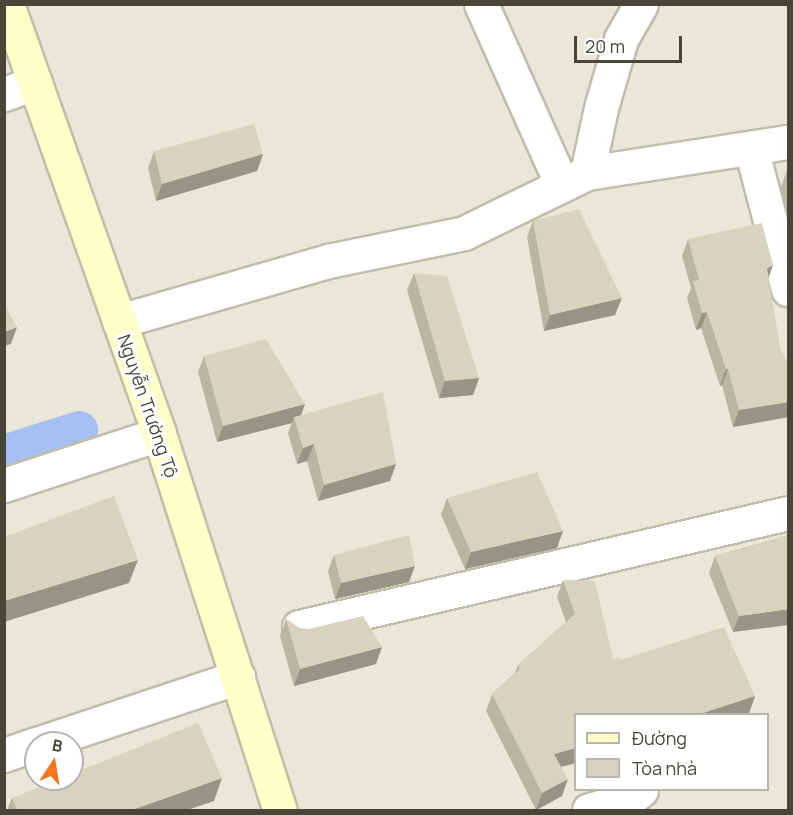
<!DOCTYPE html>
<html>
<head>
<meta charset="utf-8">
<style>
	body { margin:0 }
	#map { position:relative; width:793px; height:815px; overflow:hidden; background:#f5f4e9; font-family:Manrope,sans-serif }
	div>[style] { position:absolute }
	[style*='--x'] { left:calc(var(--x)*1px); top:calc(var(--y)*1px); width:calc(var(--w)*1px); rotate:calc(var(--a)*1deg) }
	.residential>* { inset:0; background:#e9e7d7 }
	.canal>* { height:38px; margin:-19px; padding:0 19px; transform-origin:19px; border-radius:19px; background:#a5bff2 }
	.roads { filter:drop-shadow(2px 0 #c0beab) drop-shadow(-2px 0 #c0beab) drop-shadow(0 2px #c0beab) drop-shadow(0 -2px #c0beab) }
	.street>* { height:33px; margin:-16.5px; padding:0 16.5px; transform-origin:16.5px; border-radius:16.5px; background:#fff }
	.secondary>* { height:33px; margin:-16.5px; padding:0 16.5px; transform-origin:16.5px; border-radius:16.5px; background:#ffffc8 }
	.wall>* { inset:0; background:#b9b5a3 }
	.shaded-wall>* { inset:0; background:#969485 }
	.building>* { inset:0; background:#d7d3be }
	span { translate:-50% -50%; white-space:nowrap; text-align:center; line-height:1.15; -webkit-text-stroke:6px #fff; paint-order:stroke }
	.street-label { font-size:18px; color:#484637 }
	.frame { position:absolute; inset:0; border:6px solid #484637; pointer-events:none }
	.legend { position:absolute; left:574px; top:713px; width:195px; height:78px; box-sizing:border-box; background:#fff; border:2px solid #b6b5af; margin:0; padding:8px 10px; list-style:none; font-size:18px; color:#484637 }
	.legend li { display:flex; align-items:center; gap:12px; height:30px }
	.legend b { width:30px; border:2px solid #b6b5af }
	.north { position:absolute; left:24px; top:731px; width:60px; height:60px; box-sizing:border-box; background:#fff; border:2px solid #b6b5af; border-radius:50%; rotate:12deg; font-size:16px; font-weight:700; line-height:24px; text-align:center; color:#484637 }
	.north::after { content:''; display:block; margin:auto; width:21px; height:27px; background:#fd7318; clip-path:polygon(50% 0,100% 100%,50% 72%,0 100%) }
	.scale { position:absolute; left:574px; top:36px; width:108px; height:27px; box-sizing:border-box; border:3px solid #484637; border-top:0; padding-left:8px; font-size:18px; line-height:21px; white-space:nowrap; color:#484637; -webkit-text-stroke:4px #fff; paint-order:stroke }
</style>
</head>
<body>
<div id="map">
	<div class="residential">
		<i style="clip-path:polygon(evenodd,5px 5px,788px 5px,788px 810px,5px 810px,5px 5px,576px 714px,768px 714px,768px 790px,576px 790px,576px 714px,5px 5px,36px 743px,72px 743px,72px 779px,36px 779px,36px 743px)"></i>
	</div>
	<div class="canal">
		<i style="--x:4;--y:454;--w:79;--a:-17.7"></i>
	</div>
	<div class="roads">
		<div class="street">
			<i style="--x:481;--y:4;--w:198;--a:65.9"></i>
			<i style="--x:4;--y:94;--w:33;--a:-20"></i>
			<i style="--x:751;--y:148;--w:146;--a:75.3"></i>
			<i style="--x:587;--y:173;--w:66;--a:-77.8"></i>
			<i style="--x:601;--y:108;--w:72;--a:-73.8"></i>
			<i style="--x:621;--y:39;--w:40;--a:-60.3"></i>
			<i style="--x:119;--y:321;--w:217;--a:-16"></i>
			<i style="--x:328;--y:261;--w:139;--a:-11.6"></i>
			<i style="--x:464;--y:233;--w:137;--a:-26"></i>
			<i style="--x:587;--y:173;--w:203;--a:-8.8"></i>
			<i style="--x:4;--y:485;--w:163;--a:-18.2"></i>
			<i style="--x:299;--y:627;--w:502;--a:-13.12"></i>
			<i style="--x:40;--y:743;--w:209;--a:-18.4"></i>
			<i style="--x:4;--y:755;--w:34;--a:-19"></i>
			<i style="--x:589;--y:810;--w:44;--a:-15.9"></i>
			<i style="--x:631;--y:798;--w:13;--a:-39"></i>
		</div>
		<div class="secondary">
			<i style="--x:7;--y:4;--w:456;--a:70.5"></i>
			<i style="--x:159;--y:434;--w:395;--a:72.2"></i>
		</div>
	</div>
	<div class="wall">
		<i style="clip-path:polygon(154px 151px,263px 154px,257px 171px,156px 201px,148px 168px)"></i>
		<i style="clip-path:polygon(787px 170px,789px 170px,789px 217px,781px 187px)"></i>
		<i style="clip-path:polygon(533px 221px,615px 315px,544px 331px,527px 237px)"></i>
		<i style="clip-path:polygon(688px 239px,768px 278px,780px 349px,789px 366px,789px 417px,733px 427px,722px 385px,720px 386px,701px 328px,696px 330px,687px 298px,691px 288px,682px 256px)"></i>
		<i style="clip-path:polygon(414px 273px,479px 378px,473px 395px,439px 398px,407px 290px)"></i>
		<i style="clip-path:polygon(204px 356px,301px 415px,396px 464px,390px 481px,318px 501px,307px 461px,297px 464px,288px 433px,292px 423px,217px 442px,198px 372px)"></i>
		<i style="clip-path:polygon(447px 498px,557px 548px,465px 569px,441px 515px)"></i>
		<i style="clip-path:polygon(789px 535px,733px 632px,709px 573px,715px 556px)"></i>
		<i style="clip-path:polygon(334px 555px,409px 582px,335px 599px,328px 571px)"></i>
		<i style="clip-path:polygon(563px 580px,613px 659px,620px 660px,755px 696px,749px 713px,576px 714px,576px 763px,561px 767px,562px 796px,536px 810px,486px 711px,492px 694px,515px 673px,518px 665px,566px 622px,557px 597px)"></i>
		<i style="clip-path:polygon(286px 619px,299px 628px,376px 664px,294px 686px,280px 636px)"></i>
		<i style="clip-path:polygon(12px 798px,214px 801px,187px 810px,7px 810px)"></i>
	</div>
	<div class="shaded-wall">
		<i style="clip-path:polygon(263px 154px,257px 171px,156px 201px,162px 184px)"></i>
		<i style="clip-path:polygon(773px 265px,767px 282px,767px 268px)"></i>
		<i style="clip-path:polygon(622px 298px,615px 315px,544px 331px,550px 315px)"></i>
		<i style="clip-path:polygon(707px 312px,701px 328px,696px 330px,702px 313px)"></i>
		<i style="clip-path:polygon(17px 327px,11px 344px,4px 346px,4px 332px)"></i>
		<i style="clip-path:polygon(726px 369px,728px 369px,722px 385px,720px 386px)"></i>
		<i style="clip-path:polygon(479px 378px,473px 395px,439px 398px,445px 381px)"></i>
		<i style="clip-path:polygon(789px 402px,789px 417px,733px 427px,739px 410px)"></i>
		<i style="clip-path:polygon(305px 404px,299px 421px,294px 417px,292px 423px,217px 442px,223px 426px)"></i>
		<i style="clip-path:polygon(314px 444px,307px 461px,297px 464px,303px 448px)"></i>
		<i style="clip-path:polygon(396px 464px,390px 481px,318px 501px,324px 485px)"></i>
		<i style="clip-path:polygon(563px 531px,557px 548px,465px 569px,471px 552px)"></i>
		<i style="clip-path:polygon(138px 560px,129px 583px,4px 622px,4px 601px)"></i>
		<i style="clip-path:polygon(415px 566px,409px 582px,335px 599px,341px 583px)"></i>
		<i style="clip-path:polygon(789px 609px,789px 625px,733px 632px,739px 616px)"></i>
		<i style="clip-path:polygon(382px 647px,376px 664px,294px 686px,300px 669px)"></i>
		<i style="clip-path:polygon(755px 696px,749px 713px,744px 714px,700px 714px)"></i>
		<i style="clip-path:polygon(576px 748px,576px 763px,548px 770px,554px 754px)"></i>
		<i style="clip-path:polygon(222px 778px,214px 801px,187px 810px,132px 810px)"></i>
		<i style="clip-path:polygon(568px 779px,562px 796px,536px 810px,542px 793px)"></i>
	</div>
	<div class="building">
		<i style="clip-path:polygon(254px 124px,263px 154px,162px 184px,154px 151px)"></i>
		<i style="clip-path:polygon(579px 209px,622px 298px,550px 315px,533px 221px)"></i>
		<i style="clip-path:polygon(762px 223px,773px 265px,767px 268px,780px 349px,789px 366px,789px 402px,739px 410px,728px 369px,726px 369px,707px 312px,702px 313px,693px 281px,699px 280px,688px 239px)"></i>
		<i style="clip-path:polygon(414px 273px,447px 276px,479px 378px,445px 381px)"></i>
		<i style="clip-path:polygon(4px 304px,17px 327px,4px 332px)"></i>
		<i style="clip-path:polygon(266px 339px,305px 404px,223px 426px,204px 356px)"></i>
		<i style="clip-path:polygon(383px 392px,396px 464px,324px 485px,314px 444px,303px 448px,294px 417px)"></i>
		<i style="clip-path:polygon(537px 472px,563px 531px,471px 552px,447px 498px)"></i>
		<i style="clip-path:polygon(114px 496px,138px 560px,4px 601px,4px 537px)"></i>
		<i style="clip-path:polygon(409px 535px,415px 566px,341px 583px,334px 555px)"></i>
		<i style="clip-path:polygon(789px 535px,789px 609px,739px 616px,715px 556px)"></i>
		<i style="clip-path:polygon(563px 580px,595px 581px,613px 659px,619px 657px,620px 660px,724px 627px,755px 696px,700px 714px,576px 714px,576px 748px,554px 754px,568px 779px,542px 793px,492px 694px,520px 669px,518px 665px,575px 614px)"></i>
		<i style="clip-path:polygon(363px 616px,382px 647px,300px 669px,286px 619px,299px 628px,309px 629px)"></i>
		<i style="clip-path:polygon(198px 723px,222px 778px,132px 810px,17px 810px,12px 798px,59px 779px,72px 779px,72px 774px)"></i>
	</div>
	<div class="street-label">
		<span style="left:148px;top:406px;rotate:71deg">Nguyễn Trường Tộ</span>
	</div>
	<div class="frame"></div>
	<ul class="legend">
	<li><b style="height:8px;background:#ffffc8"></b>Đường</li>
	<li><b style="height:16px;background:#d7d3be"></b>Tòa nhà</li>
	</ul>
	<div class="north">B</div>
	<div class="scale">20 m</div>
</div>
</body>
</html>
